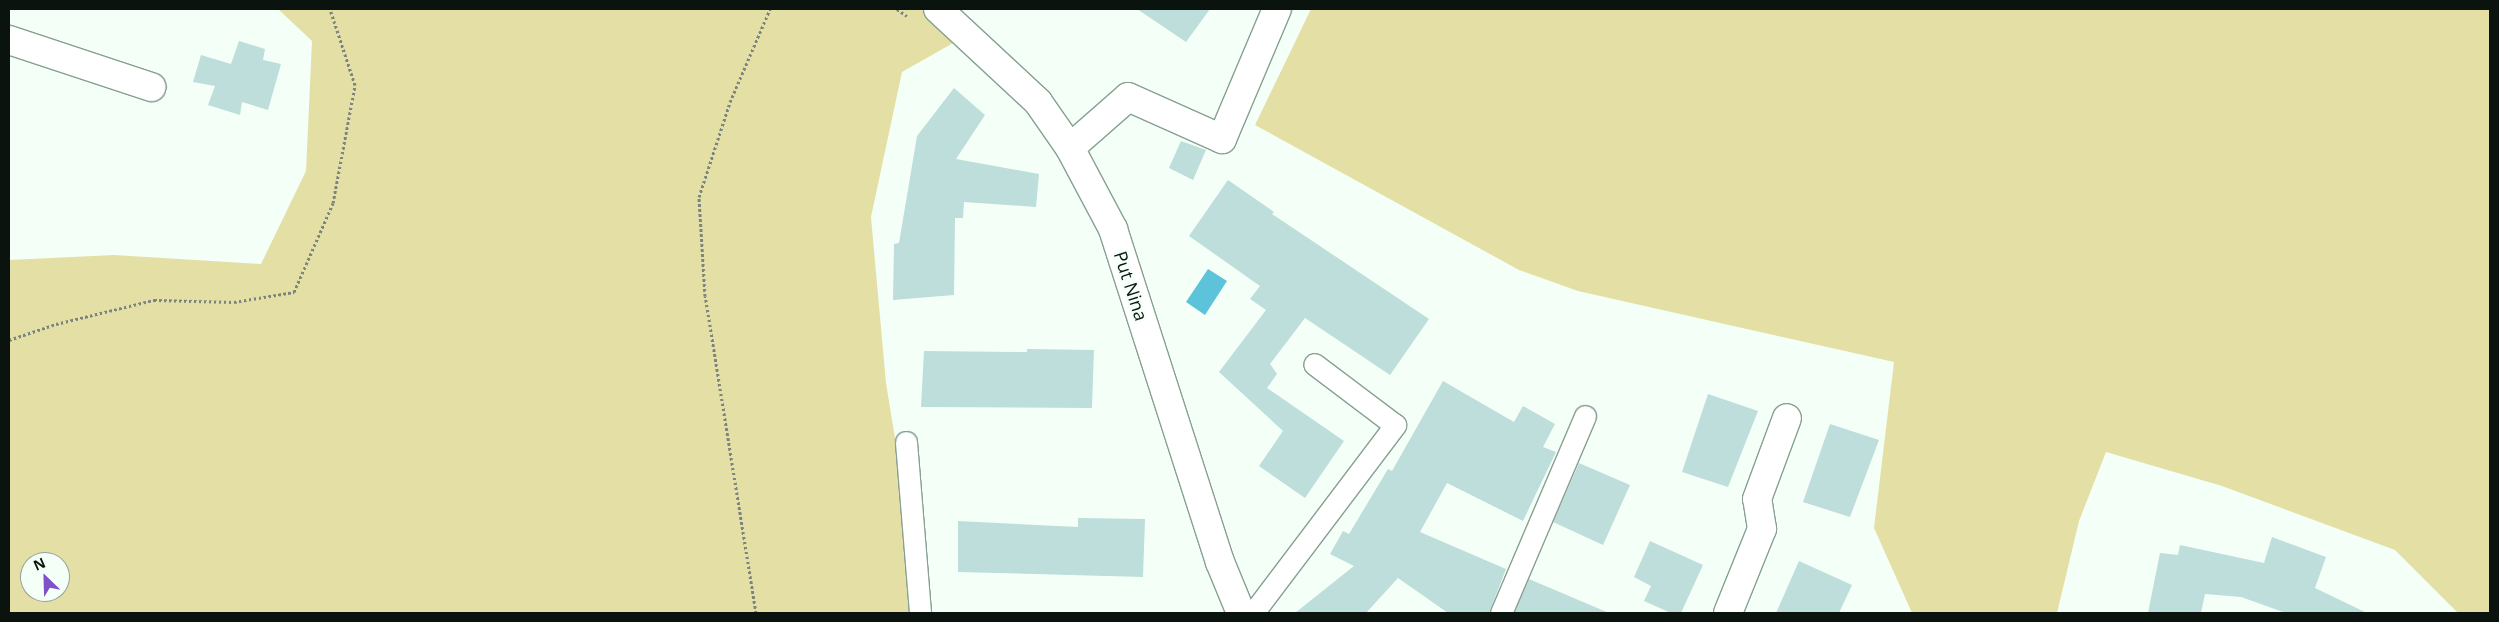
<!DOCTYPE html>
<html>
<head>
<meta charset="utf-8">
<style>
	body { margin:0 }
	#map { position:relative; width:2499px; height:622px; overflow:hidden; background:#f4fff8; font-family:"Open Sans",sans-serif }
	div>[style] { position:absolute }
	[style*='--x'] { left:calc(var(--x)*1px); top:calc(var(--y)*1px); width:calc(var(--w)*1px); rotate:calc(var(--a)*1deg) }
	.green>* { inset:0; background:#e4e0a5 }
	.water>* { inset:0; background:#5cc3db }
	.building>* { inset:0; background:#bddeda }
	.path>* { height:3px; margin-top:-1.5px; transform-origin:0; background:repeating-linear-gradient(90deg,#7b847f 0 2.5px,transparent 0 5px) }
	.roads { filter:drop-shadow(1px 0 #87a092) drop-shadow(-1px 0 #87a092) drop-shadow(0 1px #87a092) drop-shadow(0 -1px #87a092) }
	.service>* { height:21px; margin:-10.5px; padding:0 10.5px; transform-origin:10.5px; border-radius:10.5px; background:#fff }
	.minor>* { height:28px; margin:-14px; padding:0 14px; transform-origin:14px; border-radius:14px; background:#fff }
	.secondary>* { height:28px; margin:-14px; padding:0 14px; transform-origin:14px; border-radius:14px; background:#fff }
	span { translate:-50% -50%; white-space:nowrap; text-align:center; line-height:1.15; -webkit-text-stroke:5px #f4fff8; paint-order:stroke }
	.street-label { font-size:18px; color:#0a130e }
	.frame { position:absolute; inset:0; border:10px solid #0a130e; pointer-events:none }
	.north { position:absolute; left:20px; top:552px; width:50px; height:50px; box-sizing:border-box; background:#f4fff8; border:1px solid #96a19a; border-radius:50%; rotate:336deg; font-size:14px; font-weight:700; line-height:20px; text-align:center; color:#0a130e }
	.north::after { content:''; display:block; margin:auto; width:18px; height:22px; background:#7f50c8; clip-path:polygon(50% 0,100% 100%,50% 72%,0 100%) }
</style>
</head>
<body>
<div id="map">
	<div class="green">
		<i style="clip-path:polygon(evenodd,278px 9px,938px 9px,969px 34px,902px 72px,871px 217px,886px 383px,919px 585px,913px 613px,9px 613px,9px 260px,114px 255px,261px 264px,306px 171px,312px 41px,278px 9px,30px 562px,60px 562px,60px 592px,30px 592px,30px 562px)"></i>
		<i style="clip-path:polygon(1311px 9px,2490px 9px,2490px 613px,2458px 613px,2395px 550px,2222px 486px,2106px 452px,2079px 521px,2057px 613px,1912px 613px,1874px 528px,1894px 362px,1578px 291px,1519px 270px,1255px 125px)"></i>
	</div>
	<div class="water">
		<i style="clip-path:polygon(1208px 269px,1227px 281px,1205px 315px,1186px 302px)"></i>
	</div>
	<div class="building">
		<i style="clip-path:polygon(1137px 9px,1210px 9px,1186px 42px)"></i>
		<i style="clip-path:polygon(239px 41px,265px 49px,263px 60px,281px 64px,268px 110px,242px 102px,240px 115px,208px 105px,215px 86px,193px 82px,201px 55px,231px 64px)"></i>
		<i style="clip-path:polygon(954px 88px,985px 115px,956px 159px,1039px 174px,1036px 207px,964px 202px,963px 218px,955px 218px,954px 295px,893px 300px,894px 244px,899px 243px,917px 136px)"></i>
		<i style="clip-path:polygon(1181px 141px,1206px 150px,1193px 180px,1169px 168px)"></i>
		<i style="clip-path:polygon(1228px 180px,1274px 212px,1272px 214px,1429px 319px,1390px 375px,1305px 318px,1270px 364px,1277px 374px,1267px 388px,1344px 441px,1305px 498px,1259px 466px,1283px 431px,1219px 372px,1266px 310px,1250px 299px,1260px 286px,1189px 236px)"></i>
		<i style="clip-path:polygon(1027px 349px,1094px 350px,1092px 408px,921px 407px,924px 351px,1027px 352px)"></i>
		<i style="clip-path:polygon(1443px 381px,1514px 422px,1523px 406px,1555px 424px,1543px 447px,1556px 452px,1523px 521px,1447px 483px,1420px 532px,1506px 569px,1489px 613px,1448px 613px,1398px 578px,1366px 613px,1295px 613px,1354px 566px,1330px 554px,1343px 531px,1349px 534px,1388px 469px,1392px 471px)"></i>
		<i style="clip-path:polygon(1708px 394px,1758px 411px,1728px 487px,1682px 472px)"></i>
		<i style="clip-path:polygon(1830px 424px,1879px 440px,1850px 517px,1803px 502px)"></i>
		<i style="clip-path:polygon(1579px 463px,1630px 485px,1603px 545px,1553px 522px)"></i>
		<i style="clip-path:polygon(1078px 518px,1145px 519px,1143px 577px,958px 572px,958px 521px,1078px 527px)"></i>
		<i style="clip-path:polygon(2272px 537px,2326px 557px,2315px 588px,2367px 613px,2286px 613px,2241px 597px,2205px 594px,2201px 613px,2148px 613px,2160px 553px,2178px 555px,2180px 545px,2264px 563px)"></i>
		<i style="clip-path:polygon(1650px 541px,1703px 565px,1681px 613px,1671px 613px,1644px 601px,1651px 586px,1634px 577px)"></i>
		<i style="clip-path:polygon(1799px 561px,1852px 585px,1839px 613px,1776px 613px)"></i>
		<i style="clip-path:polygon(1529px 579px,1609px 613px,1514px 613px)"></i>
	</div>
	<div class="path">
		<i style="--x:897;--y:9;--w:12;--a:35"></i>
		<i style="--x:9;--y:340;--w:50;--a:-18.8"></i>
		<i style="--x:56;--y:324;--w:101;--a:-13.8"></i>
		<i style="--x:154;--y:300;--w:80;--a:1.4"></i>
		<i style="--x:234;--y:302;--w:61;--a:-9.5"></i>
		<i style="--x:294;--y:292;--w:97;--a:-66.3"></i>
		<i style="--x:333;--y:203;--w:120;--a:-79.4"></i>
		<i style="--x:355;--y:85;--w:80;--a:-108.2"></i>
		<i style="--x:756;--y:613;--w:321;--a:-99.1"></i>
		<i style="--x:705;--y:296;--w:99;--a:-93.5"></i>
		<i style="--x:699;--y:197;--w:100;--a:-71.9"></i>
		<i style="--x:730;--y:102;--w:101;--a:-66.7"></i>
	</div>
	<div class="roads">
		<div class="service">
			<i style="--x:906;--y:442;--w:172;--a:85.3"></i>
			<i style="--x:1253;--y:613;--w:236;--a:-52.9"></i>
			<i style="--x:1395;--y:425;--w:101;--a:-143"></i>
			<i style="--x:1501;--y:613;--w:214;--a:-66.9"></i>
		</div>
		<div class="minor">
			<i style="--x:9;--y:40;--w:150;--a:18.3"></i>
			<i style="--x:1070;--y:148;--w:77;--a:-41.3"></i>
			<i style="--x:1128;--y:97;--w:103;--a:24.1"></i>
			<i style="--x:1222;--y:139;--w:141;--a:-67.1"></i>
			<i style="--x:1728;--y:613;--w:91;--a:-68"></i>
			<i style="--x:1762;--y:529;--w:30;--a:-99"></i>
			<i style="--x:1757;--y:499;--w:86;--a:-69.7"></i>
		</div>
		<div class="secondary">
			<i style="--x:938;--y:9;--w:137;--a:42.9"></i>
			<i style="--x:1038;--y:102;--w:56;--a:55.2"></i>
			<i style="--x:1070;--y:148;--w:92;--a:62"></i>
			<i style="--x:1113;--y:229;--w:350;--a:72.2"></i>
			<i style="--x:1220;--y:562;--w:55;--a:67.6"></i>
		</div>
	</div>
	<div class="street-label">
		<span style="left:1131px;top:286px;rotate:72deg">Put Nina</span>
	</div>
	<div class="frame"></div>
	<div class="north">N</div>
</div>
</body>
</html>
